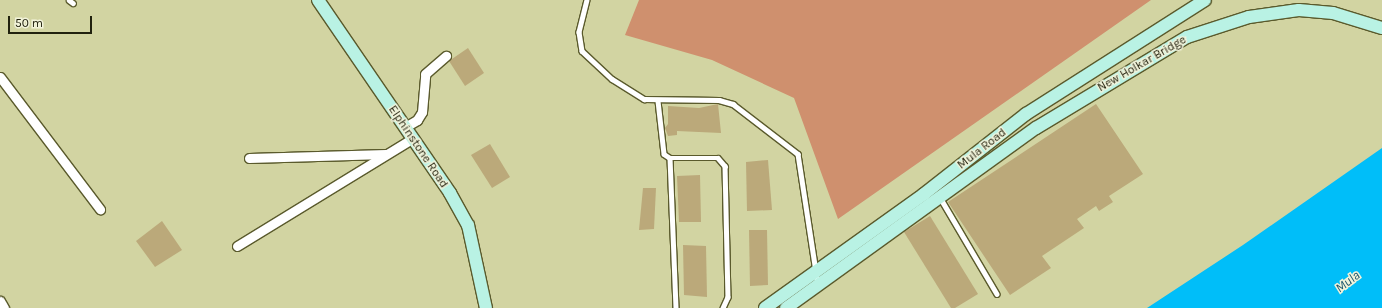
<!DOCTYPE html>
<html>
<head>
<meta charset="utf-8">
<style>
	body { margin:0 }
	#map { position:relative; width:1382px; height:308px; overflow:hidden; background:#d2d4a2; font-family:Karla,sans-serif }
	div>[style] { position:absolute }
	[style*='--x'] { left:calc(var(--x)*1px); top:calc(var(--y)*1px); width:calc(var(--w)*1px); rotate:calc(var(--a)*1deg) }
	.green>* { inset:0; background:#cf906e }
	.water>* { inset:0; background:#00bef9 }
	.building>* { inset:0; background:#bba97a }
	.roads { filter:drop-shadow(1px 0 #5a5a2c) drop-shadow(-1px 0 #5a5a2c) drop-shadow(0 1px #5a5a2c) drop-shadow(0 -1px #5a5a2c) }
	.lane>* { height:4.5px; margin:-2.25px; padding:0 2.25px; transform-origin:2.25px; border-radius:2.25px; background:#fff }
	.street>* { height:9px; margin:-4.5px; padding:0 4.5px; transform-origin:4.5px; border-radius:4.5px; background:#fff }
	.secondary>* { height:12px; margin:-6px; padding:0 6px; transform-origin:6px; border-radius:6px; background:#b9f2e4 }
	span { translate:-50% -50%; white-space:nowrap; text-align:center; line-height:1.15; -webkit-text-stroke:3px #f2f3da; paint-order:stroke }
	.street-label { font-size:12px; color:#21210e }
	.water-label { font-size:13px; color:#1a556e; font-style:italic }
	.scale { position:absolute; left:8px; top:16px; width:84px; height:18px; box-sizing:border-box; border:2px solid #21210e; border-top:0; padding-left:5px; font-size:12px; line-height:14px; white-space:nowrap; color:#21210e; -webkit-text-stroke:3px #f2f3da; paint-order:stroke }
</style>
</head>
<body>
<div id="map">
	<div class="green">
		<i style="clip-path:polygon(639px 0,1151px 0,838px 219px,794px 98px,712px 60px,625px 35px)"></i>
	</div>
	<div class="water">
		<i style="clip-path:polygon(1382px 148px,1382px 308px,1147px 308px,1243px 245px)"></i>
	</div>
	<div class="building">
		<i style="clip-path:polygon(468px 48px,484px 73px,465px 86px,449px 61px)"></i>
		<i style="clip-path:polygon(718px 104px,721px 133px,677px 131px,677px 135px,668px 136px,665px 128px,668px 124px,668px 106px,699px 108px)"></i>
		<i style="clip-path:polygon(1096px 104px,1143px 174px,1109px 196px,1113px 202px,1099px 211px,1096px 206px,1077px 219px,1084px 228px,1042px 256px,1051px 268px,1010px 295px,948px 202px)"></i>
		<i style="clip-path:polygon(490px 144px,510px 177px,492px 188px,471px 155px)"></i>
		<i style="clip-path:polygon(768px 160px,772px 210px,747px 211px,746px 162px)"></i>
		<i style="clip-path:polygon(700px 175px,701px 222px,679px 222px,677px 176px)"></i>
		<i style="clip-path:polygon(643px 188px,656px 188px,654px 229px,639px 230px)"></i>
		<i style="clip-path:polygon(930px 216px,978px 294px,955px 308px,951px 308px,904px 232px)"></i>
		<i style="clip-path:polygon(162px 221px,182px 250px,155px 267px,136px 241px)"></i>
		<i style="clip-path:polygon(749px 230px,767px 230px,768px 285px,750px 286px)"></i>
		<i style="clip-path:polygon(683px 245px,706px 246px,707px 297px,684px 295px)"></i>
	</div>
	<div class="roads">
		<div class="lane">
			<i style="--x:69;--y:0;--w:5;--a:37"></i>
			<i style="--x:587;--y:0;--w:33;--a:104"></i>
			<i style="--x:579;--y:32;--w:19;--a:81"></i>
			<i style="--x:582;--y:51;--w:41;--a:43"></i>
			<i style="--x:612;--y:79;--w:38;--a:32"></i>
			<i style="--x:644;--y:99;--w:75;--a:0.8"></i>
			<i style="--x:719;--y:100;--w:15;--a:16"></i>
			<i style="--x:733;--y:104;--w:82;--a:37.6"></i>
			<i style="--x:798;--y:154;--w:133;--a:81.3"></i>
			<i style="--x:658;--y:101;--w:53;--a:83.5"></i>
			<i style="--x:664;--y:154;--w:7;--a:34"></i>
			<i style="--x:670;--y:158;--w:48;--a:0"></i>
			<i style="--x:718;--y:158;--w:11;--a:49"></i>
			<i style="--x:725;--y:166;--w:131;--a:88.7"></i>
			<i style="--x:728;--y:297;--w:12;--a:114"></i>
			<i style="--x:670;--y:158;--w:150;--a:87.7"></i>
			<i style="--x:941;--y:199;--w:110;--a:59.5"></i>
		</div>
		<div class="street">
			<i style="--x:0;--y:77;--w:166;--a:52.9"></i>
			<i style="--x:405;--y:127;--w:14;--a:-30"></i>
			<i style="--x:417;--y:120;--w:9;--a:-58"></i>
			<i style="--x:422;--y:112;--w:38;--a:-85"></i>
			<i style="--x:425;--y:74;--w:28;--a:-41"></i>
			<i style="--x:249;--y:158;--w:137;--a:-1.7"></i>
			<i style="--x:237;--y:246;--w:206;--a:-31.5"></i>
			<i style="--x:0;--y:301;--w:8;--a:60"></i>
		</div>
		<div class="secondary">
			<i style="--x:318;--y:0;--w:234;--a:55.6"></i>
			<i style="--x:450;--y:193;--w:37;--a:61"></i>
			<i style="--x:468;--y:225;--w:85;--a:77.8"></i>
			<i style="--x:765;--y:308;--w:196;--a:-35.6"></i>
			<i style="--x:924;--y:194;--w:130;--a:-38.1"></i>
			<i style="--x:1026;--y:114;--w:212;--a:-32.5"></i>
			<i style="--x:786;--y:308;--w:308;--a:-35.8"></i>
			<i style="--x:1036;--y:128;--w:176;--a:-31.1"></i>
			<i style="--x:1187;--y:37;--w:65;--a:-17.9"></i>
			<i style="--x:1249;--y:17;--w:50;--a:-8"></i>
			<i style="--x:1299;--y:10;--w:34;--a:5"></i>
			<i style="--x:1333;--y:13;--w:51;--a:17"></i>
		</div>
	</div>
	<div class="street-label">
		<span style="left:1142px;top:64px;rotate:-30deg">New Holkar Bridge</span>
		<span style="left:418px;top:147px;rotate:56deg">Elphinstone Road</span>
		<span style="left:982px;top:149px;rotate:-38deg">Mula Road</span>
	</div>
	<div class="water-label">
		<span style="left:1348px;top:282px;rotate:-37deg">Mula</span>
	</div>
	<div class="scale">50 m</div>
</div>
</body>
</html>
